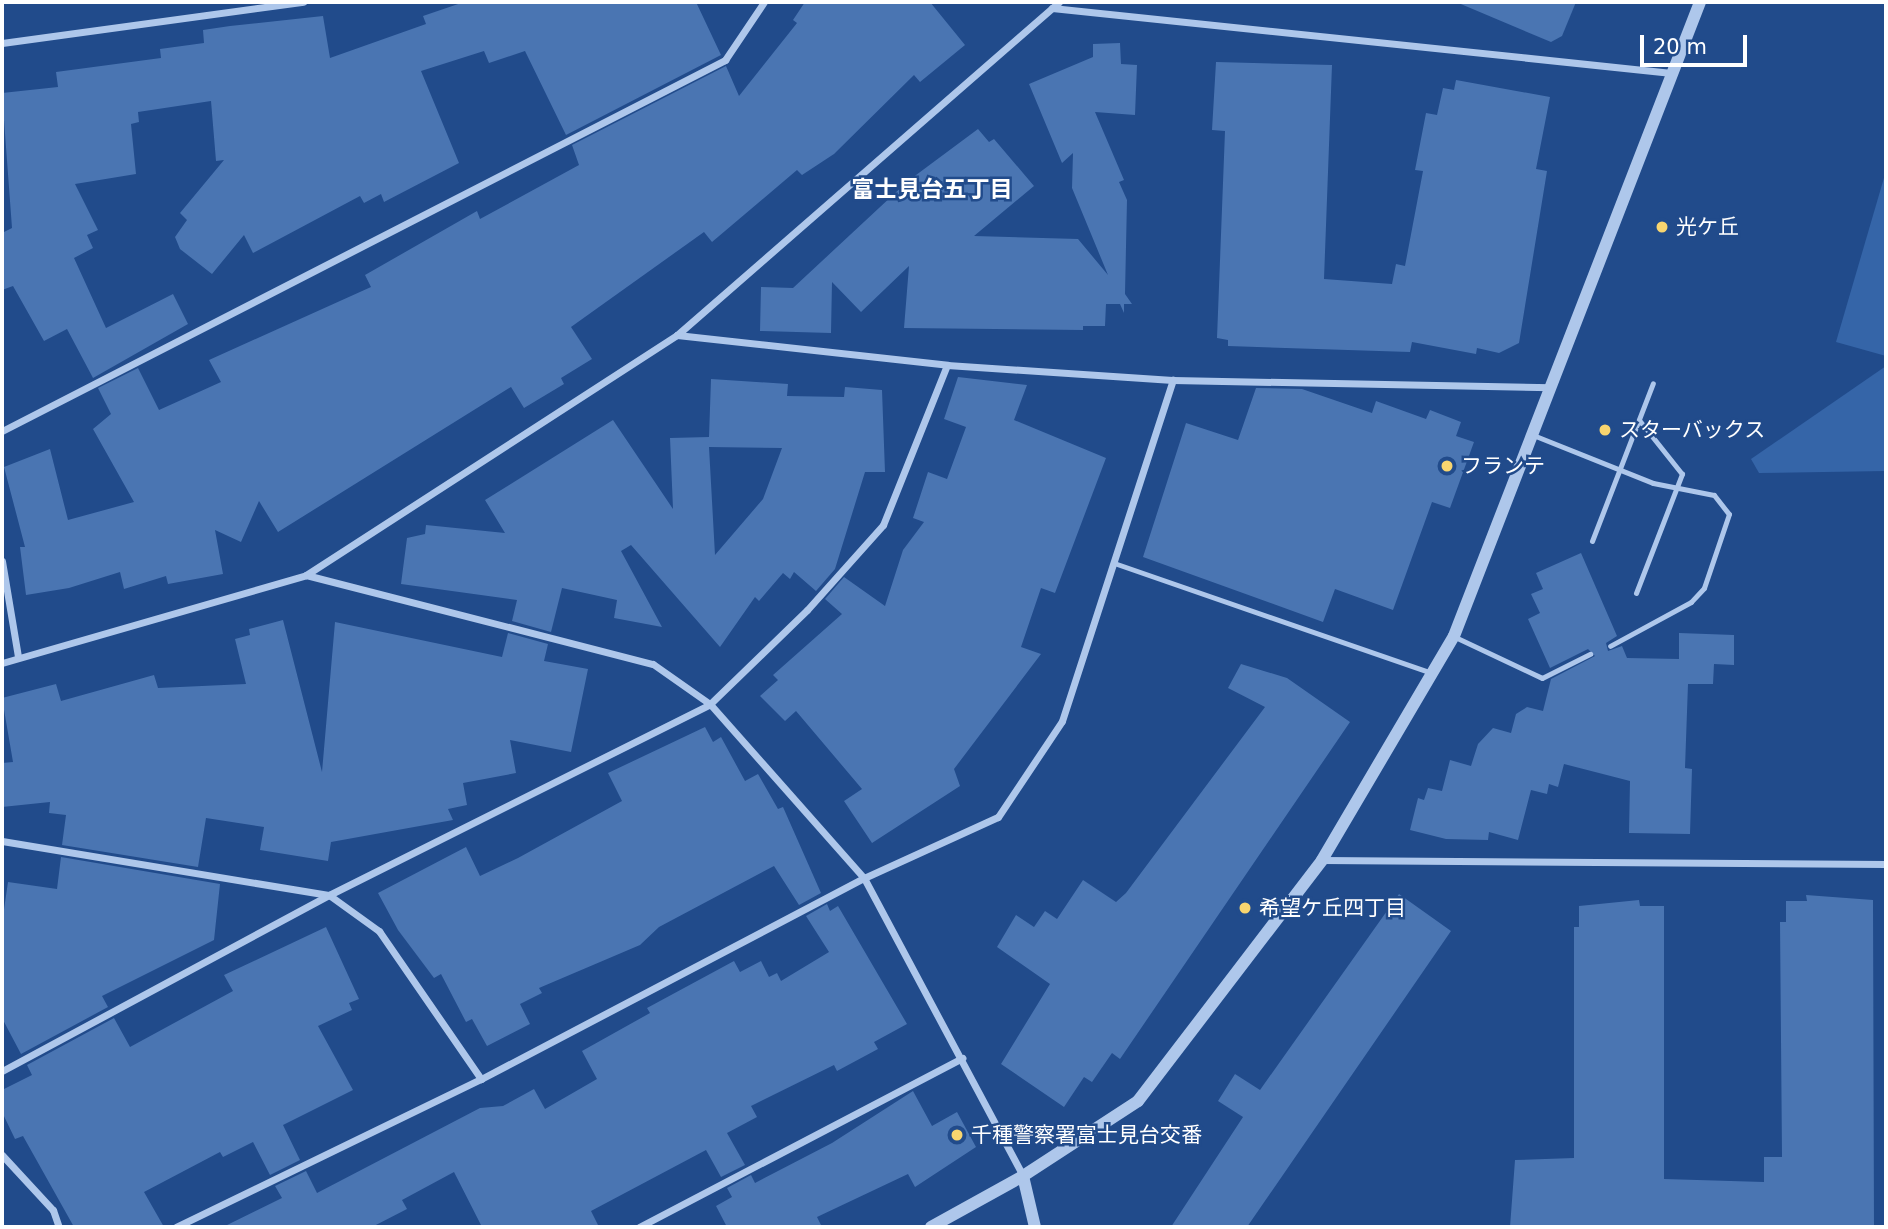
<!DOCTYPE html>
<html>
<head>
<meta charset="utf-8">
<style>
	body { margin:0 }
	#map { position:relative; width:1888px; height:1229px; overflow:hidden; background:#214b8b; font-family:"DejaVu Sans","Noto Sans JP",sans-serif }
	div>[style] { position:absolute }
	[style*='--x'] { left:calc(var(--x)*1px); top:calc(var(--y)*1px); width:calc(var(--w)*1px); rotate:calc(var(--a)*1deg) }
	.green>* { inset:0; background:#3565a8 }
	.building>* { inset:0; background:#4a75b2 }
	.service>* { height:5px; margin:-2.5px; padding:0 2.5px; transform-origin:2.5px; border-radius:2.5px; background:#aec7eb }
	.minor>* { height:7px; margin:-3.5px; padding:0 3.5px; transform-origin:3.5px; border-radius:3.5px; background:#aec7eb }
	.tertiary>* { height:12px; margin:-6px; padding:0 6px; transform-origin:6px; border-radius:6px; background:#aec7eb }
	.dots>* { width:19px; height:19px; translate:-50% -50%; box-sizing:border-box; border:4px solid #214b8b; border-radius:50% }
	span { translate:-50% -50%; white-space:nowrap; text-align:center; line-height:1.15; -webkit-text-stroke:5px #214b8b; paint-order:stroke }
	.poi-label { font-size:21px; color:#fff }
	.left { translate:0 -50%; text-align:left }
	.neighbourhood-label { font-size:23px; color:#fff; font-weight:700 }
	.frame { position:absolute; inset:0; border:4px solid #fff; pointer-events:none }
	.scale { position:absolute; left:1640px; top:35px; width:107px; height:32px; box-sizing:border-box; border:4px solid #fff; border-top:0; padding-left:9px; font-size:21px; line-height:24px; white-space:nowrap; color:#fff; -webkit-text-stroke:5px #214b8b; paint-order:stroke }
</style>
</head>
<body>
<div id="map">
	<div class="green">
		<i style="clip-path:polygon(1886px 171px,1886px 356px,1836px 342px)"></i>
		<i style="clip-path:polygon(1886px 366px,1886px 471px,1759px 473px,1751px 459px)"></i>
	</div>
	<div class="building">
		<i style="clip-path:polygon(464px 2px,696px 2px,721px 55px,566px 135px,525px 51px,489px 63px,484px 51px,421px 71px,459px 163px,384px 202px,381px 194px,364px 203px,360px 196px,253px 253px,244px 235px,212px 274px,180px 249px,175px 237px,187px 220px,180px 213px,224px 160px,216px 161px,211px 101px,138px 112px,139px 122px,131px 124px,136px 174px,75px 184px,98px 230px,87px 235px,93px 248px,74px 258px,106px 328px,173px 294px,188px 324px,93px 378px,67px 329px,44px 341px,13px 286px,2px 290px,2px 233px,12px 228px,2px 93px,58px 87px,56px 72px,161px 58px,160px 49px,204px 43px,203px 30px,230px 26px,323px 16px,330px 58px,426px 24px,423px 16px)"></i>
		<i style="clip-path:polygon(805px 2px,930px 2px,965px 45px,920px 82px,914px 75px,834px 154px,802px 175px,797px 170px,712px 242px,704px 232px,571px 327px,592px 359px,561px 378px,564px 384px,524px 408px,511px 387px,278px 532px,259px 501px,241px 542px,215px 530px,223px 574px,168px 584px,166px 576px,124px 589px,120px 572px,69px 588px,26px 595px,20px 547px,25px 547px,4px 467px,50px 449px,68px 520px,134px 502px,93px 429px,111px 414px,98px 388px,138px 368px,159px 410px,221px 382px,209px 360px,371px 287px,365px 275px,477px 211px,480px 219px,579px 165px,572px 145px,726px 66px,739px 96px,797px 23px,793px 20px)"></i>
		<i style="clip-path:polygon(1456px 2px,1576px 2px,1562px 36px,1551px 42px)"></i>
		<i style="clip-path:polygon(1120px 43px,1121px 64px,1137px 65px,1135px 115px,1095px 112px,1124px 180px,1119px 182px,1127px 200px,1125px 294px,1132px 304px,1124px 304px,1124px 313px,1120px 304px,1106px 304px,1105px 326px,1083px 326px,1083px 330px,904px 328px,909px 266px,861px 312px,832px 282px,831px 333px,760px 331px,761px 287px,793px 288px,908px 181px,978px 129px,989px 142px,994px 139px,1034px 186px,974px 236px,1078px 239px,1108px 275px,1072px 188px,1073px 153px,1062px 163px,1029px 84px,1093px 57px,1093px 44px)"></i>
		<i style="clip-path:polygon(1216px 62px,1332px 65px,1324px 279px,1392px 284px,1396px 264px,1405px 266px,1423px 171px,1415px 170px,1426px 113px,1437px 115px,1443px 88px,1454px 90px,1456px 80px,1550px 97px,1536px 169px,1547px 171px,1519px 343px,1499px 353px,1477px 348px,1476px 354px,1412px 342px,1410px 352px,1228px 346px,1228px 340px,1217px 338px,1225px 131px,1212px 130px)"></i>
		<i style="clip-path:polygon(958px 377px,1027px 385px,1014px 420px,1106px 458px,1055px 593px,1041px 588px,1021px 647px,1041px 654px,954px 769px,960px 786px,872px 843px,844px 801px,862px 789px,796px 711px,785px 721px,760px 696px,778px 680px,773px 675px,842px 614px,825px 599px,844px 577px,885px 606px,903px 550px,924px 522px,913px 518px,928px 472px,947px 479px,966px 427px,944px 419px)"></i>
		<i style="clip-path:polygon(evenodd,711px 379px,788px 384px,787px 396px,844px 397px,845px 387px,882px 390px,885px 472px,865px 472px,835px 569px,816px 591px,794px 572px,790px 579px,783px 573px,759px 601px,755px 597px,720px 647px,631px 545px,621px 551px,662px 627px,614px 618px,617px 600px,562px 588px,551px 632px,512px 621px,517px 600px,401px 584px,407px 538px,425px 534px,426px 525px,505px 533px,485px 500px,613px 420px,673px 509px,670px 438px,709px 437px,711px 379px,709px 447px,782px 448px,763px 499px,715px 555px,709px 447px)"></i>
		<i style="clip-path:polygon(1256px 388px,1302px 389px,1372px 413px,1376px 401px,1426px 419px,1430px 410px,1461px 422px,1456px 436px,1474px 442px,1450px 508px,1432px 502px,1393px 610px,1335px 589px,1323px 622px,1143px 557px,1186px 423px,1238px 440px)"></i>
		<i style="clip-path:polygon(1581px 553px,1617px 636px,1606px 643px,1608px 651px,1622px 646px,1627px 658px,1679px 659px,1679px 633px,1734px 635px,1734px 665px,1714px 664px,1713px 684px,1688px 684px,1685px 768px,1692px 769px,1690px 834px,1629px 833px,1630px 781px,1564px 764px,1558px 787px,1549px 784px,1547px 794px,1531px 790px,1518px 840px,1489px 832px,1488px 840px,1446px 839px,1410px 830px,1418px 798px,1424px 800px,1428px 788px,1442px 791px,1450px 760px,1471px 766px,1478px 744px,1493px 728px,1511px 733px,1516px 714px,1527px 707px,1543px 711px,1551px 679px,1595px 656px,1588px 649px,1550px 668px,1528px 619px,1540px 613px,1531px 594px,1543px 589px,1536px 573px)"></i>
		<i style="clip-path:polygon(283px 620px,322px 772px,335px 622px,502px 657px,508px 633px,548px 644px,544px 661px,588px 669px,571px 752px,510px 740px,516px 773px,463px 783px,467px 805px,448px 809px,453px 820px,331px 842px,328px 861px,260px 850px,264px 827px,206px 818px,198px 867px,62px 845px,66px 815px,49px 813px,50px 802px,2px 807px,2px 763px,13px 762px,2px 698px,56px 684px,61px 701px,154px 675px,158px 688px,246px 684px,235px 639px,250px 635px,249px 629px)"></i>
		<i style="clip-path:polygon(1241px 664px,1287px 678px,1350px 722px,1120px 1059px,1112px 1053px,1092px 1082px,1084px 1077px,1064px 1107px,1001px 1064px,1050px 984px,997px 947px,1016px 915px,1034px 927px,1045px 911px,1057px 919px,1083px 880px,1116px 902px,1126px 893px,1265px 707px,1228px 688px)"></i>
		<i style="clip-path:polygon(705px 727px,713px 742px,721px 737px,745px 781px,758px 774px,778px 809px,783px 807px,821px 893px,799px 905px,774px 866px,659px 927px,640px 945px,539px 988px,542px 993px,520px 1004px,530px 1024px,487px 1046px,472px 1019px,466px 1022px,441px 974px,434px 978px,398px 930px,378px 893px,466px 847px,480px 876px,518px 858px,622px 801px,608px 773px)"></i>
		<i style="clip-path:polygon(61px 857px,220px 884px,214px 940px,102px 996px,108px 1007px,21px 1054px,2px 1018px,2px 923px,8px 882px,57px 889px)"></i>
		<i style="clip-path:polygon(1399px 894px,1451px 931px,1247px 1227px,1171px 1227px,1243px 1117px,1218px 1101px,1235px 1074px,1260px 1090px)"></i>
		<i style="clip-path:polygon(1806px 895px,1873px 900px,1874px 1227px,1510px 1227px,1515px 1160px,1574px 1158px,1574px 927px,1579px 927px,1579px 906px,1639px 900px,1640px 906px,1664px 906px,1664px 1179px,1764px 1182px,1764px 1157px,1782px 1157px,1780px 922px,1786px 922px,1786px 901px,1807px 901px)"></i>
		<i style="clip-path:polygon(827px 904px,830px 911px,838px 906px,907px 1024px,874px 1042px,878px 1049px,837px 1071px,834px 1065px,751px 1106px,757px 1117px,727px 1133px,745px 1165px,721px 1177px,706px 1150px,591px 1211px,599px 1227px,482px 1227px,454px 1172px,402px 1200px,407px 1209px,372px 1227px,223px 1227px,282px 1198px,275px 1186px,306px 1171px,317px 1193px,480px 1108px,503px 1106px,534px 1089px,545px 1109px,597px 1079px,582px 1051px,650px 1013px,647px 1008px,734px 961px,740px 972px,761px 961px,769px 977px,777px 973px,781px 981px,829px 952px,806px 916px)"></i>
		<i style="clip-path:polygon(326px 927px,359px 999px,349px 1003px,352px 1010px,318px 1026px,353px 1090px,283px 1125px,300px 1160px,270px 1175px,253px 1142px,223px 1157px,220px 1152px,144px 1192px,164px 1227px,74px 1227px,23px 1136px,15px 1139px,2px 1112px,2px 1090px,32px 1075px,27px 1065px,114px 1018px,130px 1047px,233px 991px,224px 975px)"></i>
		<i style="clip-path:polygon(913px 1091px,932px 1126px,957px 1112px,976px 1147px,915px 1187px,908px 1174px,817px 1217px,822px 1227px,727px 1227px,716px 1206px,732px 1197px,727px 1188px,751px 1175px,755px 1183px,832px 1143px)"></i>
	</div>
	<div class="service">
		<i style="--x:1533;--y:435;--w:129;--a:21.8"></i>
		<i style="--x:1653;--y:483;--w:62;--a:11.1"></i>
		<i style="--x:1714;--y:495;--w:24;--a:52"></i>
		<i style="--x:1729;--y:514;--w:78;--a:108.7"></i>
		<i style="--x:1704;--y:588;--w:19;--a:133"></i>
		<i style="--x:1691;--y:602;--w:92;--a:151.5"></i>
		<i style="--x:1592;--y:541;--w:169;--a:-68.9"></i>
		<i style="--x:1114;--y:563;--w:336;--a:19.1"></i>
		<i style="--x:1636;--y:593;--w:128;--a:-68.9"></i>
		<i style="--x:1682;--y:474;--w:69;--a:-128.5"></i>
		<i style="--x:1455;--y:637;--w:96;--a:25.2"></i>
		<i style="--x:1542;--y:678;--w:54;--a:-26.6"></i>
	</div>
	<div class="minor">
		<i style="--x:1052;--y:8;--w:623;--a:5.98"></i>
		<i style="--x:2;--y:43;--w:304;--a:-7.8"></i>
		<i style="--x:677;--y:335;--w:272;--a:6.3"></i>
		<i style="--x:947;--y:365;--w:226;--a:3.8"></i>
		<i style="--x:1173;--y:380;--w:378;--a:1.1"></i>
		<i style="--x:2;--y:431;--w:813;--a:-27.16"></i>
		<i style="--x:725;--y:60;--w:70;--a:-56.1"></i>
		<i style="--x:2;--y:561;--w:97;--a:80.5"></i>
		<i style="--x:306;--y:575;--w:358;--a:14.4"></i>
		<i style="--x:653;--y:664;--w:70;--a:35.1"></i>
		<i style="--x:710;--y:704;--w:232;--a:48.5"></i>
		<i style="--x:864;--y:878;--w:338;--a:61.9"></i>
		<i style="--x:2;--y:663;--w:316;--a:-16.1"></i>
		<i style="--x:306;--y:575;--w:442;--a:-32.9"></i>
		<i style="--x:677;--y:335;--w:507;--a:-41.08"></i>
		<i style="--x:2;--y:841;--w:331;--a:9.4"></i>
		<i style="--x:329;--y:895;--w:62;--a:35.8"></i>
		<i style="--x:379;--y:931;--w:180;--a:55.4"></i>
		<i style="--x:1322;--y:860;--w:564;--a:0.41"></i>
		<i style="--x:2;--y:1071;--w:371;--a:-28.3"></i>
		<i style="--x:329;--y:895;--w:426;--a:-26.6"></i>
		<i style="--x:710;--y:704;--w:135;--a:-44.1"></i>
		<i style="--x:807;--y:610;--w:114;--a:-48.2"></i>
		<i style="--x:883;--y:525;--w:172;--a:-68.2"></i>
		<i style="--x:2;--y:1155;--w:75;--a:47.2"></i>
		<i style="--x:53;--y:1210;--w:18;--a:71"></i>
		<i style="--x:176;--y:1227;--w:339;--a:-25.9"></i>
		<i style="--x:481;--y:1079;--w:433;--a:-27.7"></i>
		<i style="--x:864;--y:878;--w:147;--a:-24.5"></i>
		<i style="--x:998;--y:817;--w:115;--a:-56.3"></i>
		<i style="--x:1062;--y:721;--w:359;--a:-72"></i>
		<i style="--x:639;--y:1227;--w:365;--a:-27.6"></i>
	</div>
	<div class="tertiary">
		<i style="--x:1023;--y:1176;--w:52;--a:76.8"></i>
		<i style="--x:931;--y:1227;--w:105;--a:-29"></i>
		<i style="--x:1023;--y:1176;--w:137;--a:-33.1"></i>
		<i style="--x:1138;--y:1101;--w:303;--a:-52.6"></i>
		<i style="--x:1322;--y:860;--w:260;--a:-59.5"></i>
		<i style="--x:1454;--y:636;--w:680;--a:-68.79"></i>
	</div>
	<div class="dots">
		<i style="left:1662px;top:227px;background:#f8d56f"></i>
		<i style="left:1605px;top:430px;background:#f8d56f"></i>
		<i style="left:1447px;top:466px;background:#f8d56f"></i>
		<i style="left:1245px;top:908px;background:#f8d56f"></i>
		<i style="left:957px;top:1135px;background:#f8d56f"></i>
	</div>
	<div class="poi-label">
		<span class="left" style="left:1676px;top:227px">光ケ丘</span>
		<span class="left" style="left:1619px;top:430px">スターバックス</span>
		<span class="left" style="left:1461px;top:466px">フランテ</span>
		<span class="left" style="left:1259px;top:908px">希望ケ丘四丁目</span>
		<span class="left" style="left:971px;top:1135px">千種警察署富士見台交番</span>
	</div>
	<div class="neighbourhood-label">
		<span style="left:932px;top:189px">富士見台五丁目</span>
	</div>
	<div class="frame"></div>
	<div class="scale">20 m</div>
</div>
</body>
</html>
